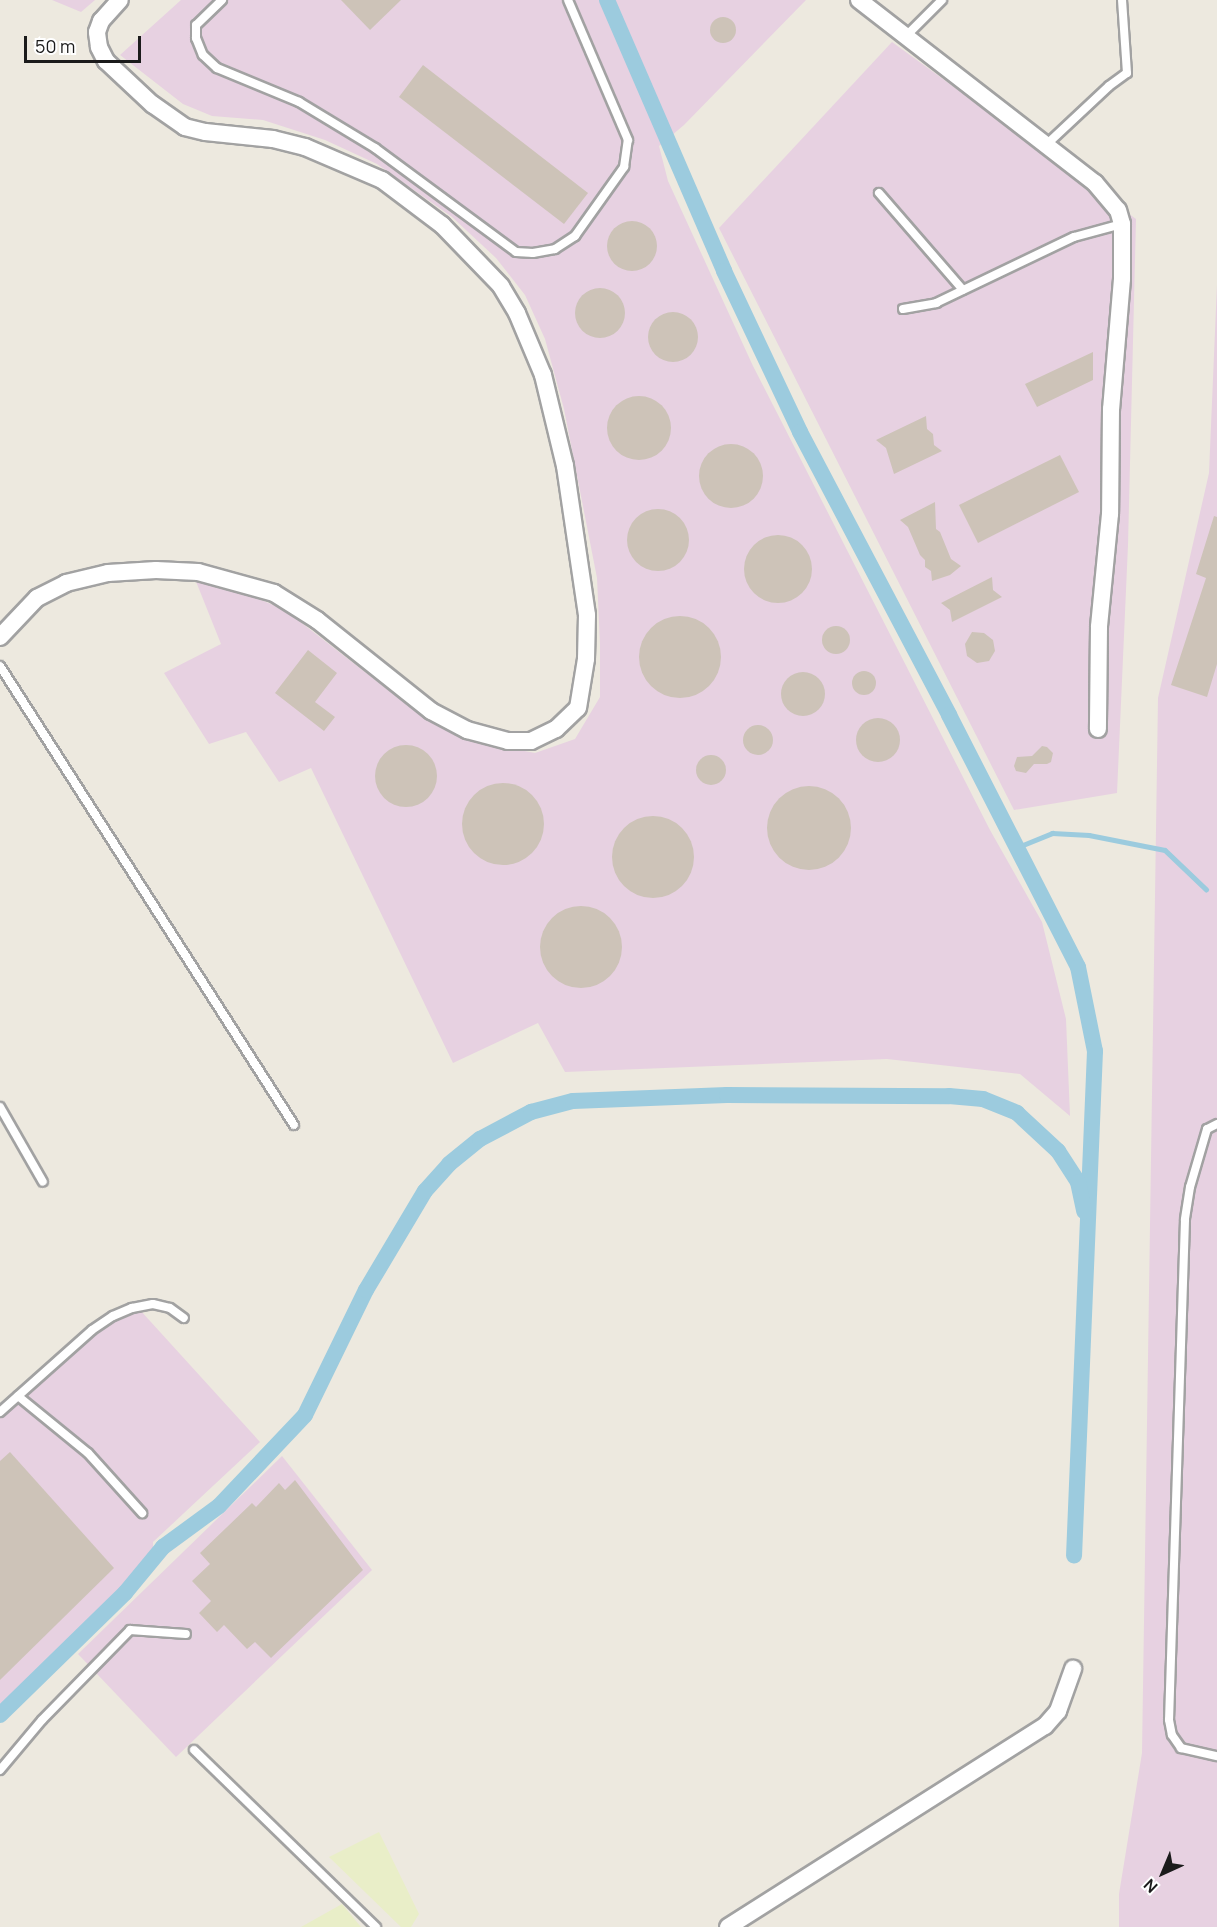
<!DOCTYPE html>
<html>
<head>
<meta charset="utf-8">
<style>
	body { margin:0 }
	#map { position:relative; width:1217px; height:1927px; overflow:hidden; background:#ede9df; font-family:Manrope,sans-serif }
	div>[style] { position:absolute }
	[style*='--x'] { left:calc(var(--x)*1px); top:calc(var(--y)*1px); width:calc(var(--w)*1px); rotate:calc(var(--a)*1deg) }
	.industrial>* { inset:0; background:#e7d1e1 }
	.farmland>* { inset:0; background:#e9eec8 }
	.stream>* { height:4.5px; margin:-2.25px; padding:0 2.25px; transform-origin:2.25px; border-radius:2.25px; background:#9ccbde }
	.canal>* { height:16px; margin:-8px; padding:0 8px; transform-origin:8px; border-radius:8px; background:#9ccbde }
	.building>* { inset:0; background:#cdc3b8 }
	.round { border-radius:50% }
	.roads { filter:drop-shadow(2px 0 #a2a2a2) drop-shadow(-2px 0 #a2a2a2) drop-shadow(0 2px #a2a2a2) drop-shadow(0 -2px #a2a2a2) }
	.service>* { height:8px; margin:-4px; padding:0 4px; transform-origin:4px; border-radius:4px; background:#fff }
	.minor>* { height:16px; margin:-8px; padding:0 8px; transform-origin:8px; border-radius:8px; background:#fff }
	span { translate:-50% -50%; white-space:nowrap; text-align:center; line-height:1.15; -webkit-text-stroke:6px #fff; paint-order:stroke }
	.north { position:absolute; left:1133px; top:1843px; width:60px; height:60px; -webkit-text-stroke:4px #fff; paint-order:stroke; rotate:224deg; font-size:16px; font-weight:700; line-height:24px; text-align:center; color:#1b1b1b }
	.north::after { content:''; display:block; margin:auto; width:21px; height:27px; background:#1b1b1b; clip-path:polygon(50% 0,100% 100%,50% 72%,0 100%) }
	.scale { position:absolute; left:24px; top:36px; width:117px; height:27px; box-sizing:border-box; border:3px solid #1b1b1b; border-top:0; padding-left:8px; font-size:18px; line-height:21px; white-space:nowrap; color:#1b1b1b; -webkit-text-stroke:4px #fff; paint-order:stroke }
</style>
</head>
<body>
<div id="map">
	<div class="industrial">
		<i style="clip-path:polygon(52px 0,95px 0,81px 12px)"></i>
		<i style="clip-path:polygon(181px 0,806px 0,684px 125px,659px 146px,668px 181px,753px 366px,990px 830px,1042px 922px,1066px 1019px,1070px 1116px,1020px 1074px,887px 1059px,565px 1072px,538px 1023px,453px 1063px,311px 768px,279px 782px,246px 732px,209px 744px,164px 673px,221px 644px,195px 579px,237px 590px,285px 610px,410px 707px,472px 741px,535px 753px,575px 739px,600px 697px,600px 644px,597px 578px,564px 409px,545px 339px,525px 295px,496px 258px,452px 217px,377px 164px,325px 140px,263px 120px,212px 116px,183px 104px,120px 55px)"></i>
		<i style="clip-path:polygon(892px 42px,1136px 219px,1128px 545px,1117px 793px,1014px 810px,719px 228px)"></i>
		<i style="clip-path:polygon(1217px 284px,1217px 1927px,1119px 1927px,1119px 1894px,1142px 1753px,1158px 698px,1209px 473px)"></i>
		<i style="clip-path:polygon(140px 1310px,260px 1442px,153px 1542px,153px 1555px,124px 1589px,0 1710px,0 1416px,112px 1320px)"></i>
		<i style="clip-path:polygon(282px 1456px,372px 1570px,176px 1757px,78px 1654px)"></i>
	</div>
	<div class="farmland">
		<i style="clip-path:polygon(379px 1832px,419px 1914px,411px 1927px,401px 1927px,329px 1857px)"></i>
		<i style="clip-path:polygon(342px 1904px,361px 1927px,301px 1927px)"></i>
	</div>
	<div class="stream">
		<i style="--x:1018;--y:847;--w:37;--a:-22"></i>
		<i style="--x:1052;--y:833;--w:37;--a:3"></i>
		<i style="--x:1089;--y:835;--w:77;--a:11.2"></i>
		<i style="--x:1165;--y:850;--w:57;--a:43.6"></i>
	</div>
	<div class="canal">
		<i style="--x:607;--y:0;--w:295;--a:66.6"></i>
		<i style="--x:724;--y:271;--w:178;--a:64.7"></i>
		<i style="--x:800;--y:432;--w:320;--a:62.2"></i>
		<i style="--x:949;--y:715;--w:283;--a:62.9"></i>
		<i style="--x:1078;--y:967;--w:86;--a:78.6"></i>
		<i style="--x:1095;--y:1051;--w:505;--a:92.38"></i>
		<i style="--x:0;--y:1715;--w:175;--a:-44.3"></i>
		<i style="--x:125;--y:1593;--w:60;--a:-50.4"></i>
		<i style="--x:163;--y:1547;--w:69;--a:-36.2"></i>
		<i style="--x:219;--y:1506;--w:125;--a:-46.6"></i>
		<i style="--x:305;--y:1415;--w:139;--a:-64"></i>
		<i style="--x:366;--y:1290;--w:115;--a:-59.2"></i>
		<i style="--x:425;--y:1191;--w:36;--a:-48"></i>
		<i style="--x:449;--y:1164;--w:40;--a:-39"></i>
		<i style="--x:480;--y:1139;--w:58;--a:-27.9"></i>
		<i style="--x:531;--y:1112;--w:43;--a:-14.7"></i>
		<i style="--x:573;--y:1101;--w:154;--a:-2.2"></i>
		<i style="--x:727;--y:1095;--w:222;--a:0.3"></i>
		<i style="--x:949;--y:1096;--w:34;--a:5"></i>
		<i style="--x:983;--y:1099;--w:37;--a:22"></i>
		<i style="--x:1017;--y:1113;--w:56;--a:42.8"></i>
		<i style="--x:1058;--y:1151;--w:37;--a:57"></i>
		<i style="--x:1078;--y:1182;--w:30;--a:78"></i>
	</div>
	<div class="building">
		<i style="clip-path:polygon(341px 0,401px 0,370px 30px)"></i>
		<i class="round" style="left:710px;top:17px;width:26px;height:26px"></i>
		<i style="clip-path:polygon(423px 65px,588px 193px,564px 224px,399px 97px)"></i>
		<i class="round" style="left:607px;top:221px;width:50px;height:50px"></i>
		<i class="round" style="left:575px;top:288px;width:50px;height:50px"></i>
		<i class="round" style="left:648px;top:312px;width:50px;height:50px"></i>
		<i style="clip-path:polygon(1093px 352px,1093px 380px,1037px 407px,1025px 384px)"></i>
		<i class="round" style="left:607px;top:396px;width:64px;height:64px"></i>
		<i style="clip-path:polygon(926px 416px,927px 429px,933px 434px,934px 445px,942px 451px,894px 474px,886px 448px,876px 440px)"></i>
		<i class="round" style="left:699px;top:444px;width:64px;height:64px"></i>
		<i style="clip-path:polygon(1060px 455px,1079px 492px,978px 543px,959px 505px)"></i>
		<i style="clip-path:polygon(935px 502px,936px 529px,940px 532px,951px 559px,961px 566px,950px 575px,932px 581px,931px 571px,925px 567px,925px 560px,920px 555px,908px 527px,900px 520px)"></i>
		<i class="round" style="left:627px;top:509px;width:62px;height:62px"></i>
		<i style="clip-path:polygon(1214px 516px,1217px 517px,1217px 664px,1207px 697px,1171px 685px,1206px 578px,1196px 574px)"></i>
		<i class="round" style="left:744px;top:535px;width:68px;height:68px"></i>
		<i style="clip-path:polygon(992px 577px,993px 590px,1002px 597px,952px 622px,950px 610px,941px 603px)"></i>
		<i class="round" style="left:639px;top:616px;width:82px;height:82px"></i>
		<i class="round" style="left:822px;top:626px;width:28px;height:28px"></i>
		<i style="clip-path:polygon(972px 632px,984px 633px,993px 640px,995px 651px,989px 661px,977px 663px,967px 656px,965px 644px)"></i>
		<i style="clip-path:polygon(308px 650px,337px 673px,315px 702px,335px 717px,324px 731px,275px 693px)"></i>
		<i class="round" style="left:852px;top:671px;width:24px;height:24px"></i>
		<i class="round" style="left:781px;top:672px;width:44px;height:44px"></i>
		<i class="round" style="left:856px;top:718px;width:44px;height:44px"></i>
		<i class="round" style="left:743px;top:725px;width:30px;height:30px"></i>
		<i class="round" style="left:375px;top:745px;width:62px;height:62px"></i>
		<i style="clip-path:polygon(1042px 746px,1047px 747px,1053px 753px,1051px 762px,1047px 764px,1034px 764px,1026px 773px,1016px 771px,1014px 766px,1017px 757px,1032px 756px)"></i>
		<i class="round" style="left:696px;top:755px;width:30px;height:30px"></i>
		<i class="round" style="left:462px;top:783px;width:82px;height:82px"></i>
		<i class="round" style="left:767px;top:786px;width:84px;height:84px"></i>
		<i class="round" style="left:612px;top:816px;width:82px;height:82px"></i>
		<i class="round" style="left:540px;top:906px;width:82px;height:82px"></i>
		<i style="clip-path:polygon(10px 1452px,114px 1568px,0 1680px,0 1461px)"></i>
		<i style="clip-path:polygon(295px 1480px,363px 1570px,271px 1658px,255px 1642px,247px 1649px,224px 1625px,217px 1632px,199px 1613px,211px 1601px,192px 1581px,210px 1564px,200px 1553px,252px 1503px,256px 1507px,279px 1483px,285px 1490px)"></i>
	</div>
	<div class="roads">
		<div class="service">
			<i style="--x:222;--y:0;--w:36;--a:136"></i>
			<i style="--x:196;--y:25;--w:13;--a:90"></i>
			<i style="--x:196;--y:38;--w:18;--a:68"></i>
			<i style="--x:203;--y:55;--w:19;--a:43"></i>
			<i style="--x:217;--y:68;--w:89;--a:22.5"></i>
			<i style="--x:299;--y:102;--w:89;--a:31.2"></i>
			<i style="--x:375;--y:148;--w:175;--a:36.4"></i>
			<i style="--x:516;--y:252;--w:17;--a:3"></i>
			<i style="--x:533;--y:253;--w:22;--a:-10"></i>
			<i style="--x:555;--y:249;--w:24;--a:-33"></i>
			<i style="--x:575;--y:236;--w:85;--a:-54.6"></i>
			<i style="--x:624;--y:167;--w:27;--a:-82"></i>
			<i style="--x:628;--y:140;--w:152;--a:-113.2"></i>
			<i style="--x:906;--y:36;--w:51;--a:-45"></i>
			<i style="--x:1046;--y:145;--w:86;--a:-43.1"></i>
			<i style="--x:1109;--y:86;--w:22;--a:-36"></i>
			<i style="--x:1127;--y:73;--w:73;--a:-93.9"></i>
			<i style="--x:879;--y:193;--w:128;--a:49.1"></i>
			<i style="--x:903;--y:309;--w:34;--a:-10"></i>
			<i style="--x:936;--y:303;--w:153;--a:-25.6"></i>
			<i style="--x:1074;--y:237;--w:50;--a:-15.2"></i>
			<i style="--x:0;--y:666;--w:545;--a:57.36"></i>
			<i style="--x:0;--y:1107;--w:86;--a:60.2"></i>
			<i style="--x:1217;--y:1124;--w:11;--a:153"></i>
			<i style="--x:1207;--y:1129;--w:60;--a:106.3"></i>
			<i style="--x:1190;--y:1187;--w:33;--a:99"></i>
			<i style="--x:1185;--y:1220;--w:500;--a:91.83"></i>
			<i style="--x:1169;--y:1720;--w:15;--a:79"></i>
			<i style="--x:1172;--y:1735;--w:16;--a:55"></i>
			<i style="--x:1181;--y:1748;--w:37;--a:13"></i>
			<i style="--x:18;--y:1396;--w:90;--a:39.2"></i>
			<i style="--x:88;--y:1453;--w:81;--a:48"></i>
			<i style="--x:0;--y:1412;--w:123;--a:-41.7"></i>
			<i style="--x:92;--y:1330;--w:25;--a:-34"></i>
			<i style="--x:113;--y:1316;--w:21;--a:-23"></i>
			<i style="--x:132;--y:1308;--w:21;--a:-11"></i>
			<i style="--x:153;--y:1304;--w:17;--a:13"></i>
			<i style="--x:170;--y:1308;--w:17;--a:36"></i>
			<i style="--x:194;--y:1750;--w:254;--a:44.2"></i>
			<i style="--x:0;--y:1770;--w:65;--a:-50"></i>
			<i style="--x:42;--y:1720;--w:126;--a:-45.6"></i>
			<i style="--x:130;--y:1630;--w:56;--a:4.1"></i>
		</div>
		<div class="minor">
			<i style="--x:859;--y:0;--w:299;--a:37.8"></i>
			<i style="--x:1095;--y:183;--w:35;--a:50"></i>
			<i style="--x:1118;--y:210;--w:15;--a:74"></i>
			<i style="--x:1122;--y:224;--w:55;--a:90"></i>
			<i style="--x:1122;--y:279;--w:130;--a:94.8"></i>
			<i style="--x:1111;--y:409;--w:105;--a:90.5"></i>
			<i style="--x:1110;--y:514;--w:114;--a:95.6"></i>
			<i style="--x:1099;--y:627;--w:102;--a:90.6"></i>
			<i style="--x:0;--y:637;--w:54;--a:-46.5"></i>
			<i style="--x:37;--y:598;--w:33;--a:-27"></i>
			<i style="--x:66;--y:583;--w:43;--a:-13.4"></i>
			<i style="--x:108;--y:573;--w:48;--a:-3.6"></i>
			<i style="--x:156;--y:570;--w:42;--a:2.7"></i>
			<i style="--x:198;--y:572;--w:79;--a:15.4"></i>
			<i style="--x:274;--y:593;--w:51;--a:32.1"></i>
			<i style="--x:317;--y:620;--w:146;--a:38.6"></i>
			<i style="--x:431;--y:711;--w:41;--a:27.8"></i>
			<i style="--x:467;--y:730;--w:42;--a:15"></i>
			<i style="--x:508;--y:741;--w:23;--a:0"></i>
			<i style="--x:531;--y:741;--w:28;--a:-26"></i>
			<i style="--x:556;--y:729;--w:30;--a:-44"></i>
			<i style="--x:578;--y:708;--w:50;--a:-80.7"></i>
			<i style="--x:586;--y:659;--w:44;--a:-88.7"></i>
			<i style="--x:587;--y:615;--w:151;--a:-98.4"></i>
			<i style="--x:565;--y:466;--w:94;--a:-103.6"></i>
			<i style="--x:543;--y:375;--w:67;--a:-112.8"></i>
			<i style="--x:517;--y:313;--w:31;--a:-121"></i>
			<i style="--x:501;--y:286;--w:85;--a:-134"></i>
			<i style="--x:442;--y:225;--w:75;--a:-143.1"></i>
			<i style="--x:382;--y:180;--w:84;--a:-156.8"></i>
			<i style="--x:305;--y:147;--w:33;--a:-166"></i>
			<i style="--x:273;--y:139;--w:68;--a:-174.1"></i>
			<i style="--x:205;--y:132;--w:21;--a:-166"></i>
			<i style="--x:185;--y:127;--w:39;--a:-145"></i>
			<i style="--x:153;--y:105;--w:64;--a:-136.9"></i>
			<i style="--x:106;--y:61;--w:16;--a:-117"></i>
			<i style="--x:99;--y:47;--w:15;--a:-98"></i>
			<i style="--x:97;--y:32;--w:12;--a:-70"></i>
			<i style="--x:101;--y:21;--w:28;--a:-48"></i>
			<i style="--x:728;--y:1927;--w:375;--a:-32.4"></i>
			<i style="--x:1045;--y:1726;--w:20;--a:-49"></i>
			<i style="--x:1058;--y:1711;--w:45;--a:-70.3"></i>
		</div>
	</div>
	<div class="north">N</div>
	<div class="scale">50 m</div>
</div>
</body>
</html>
